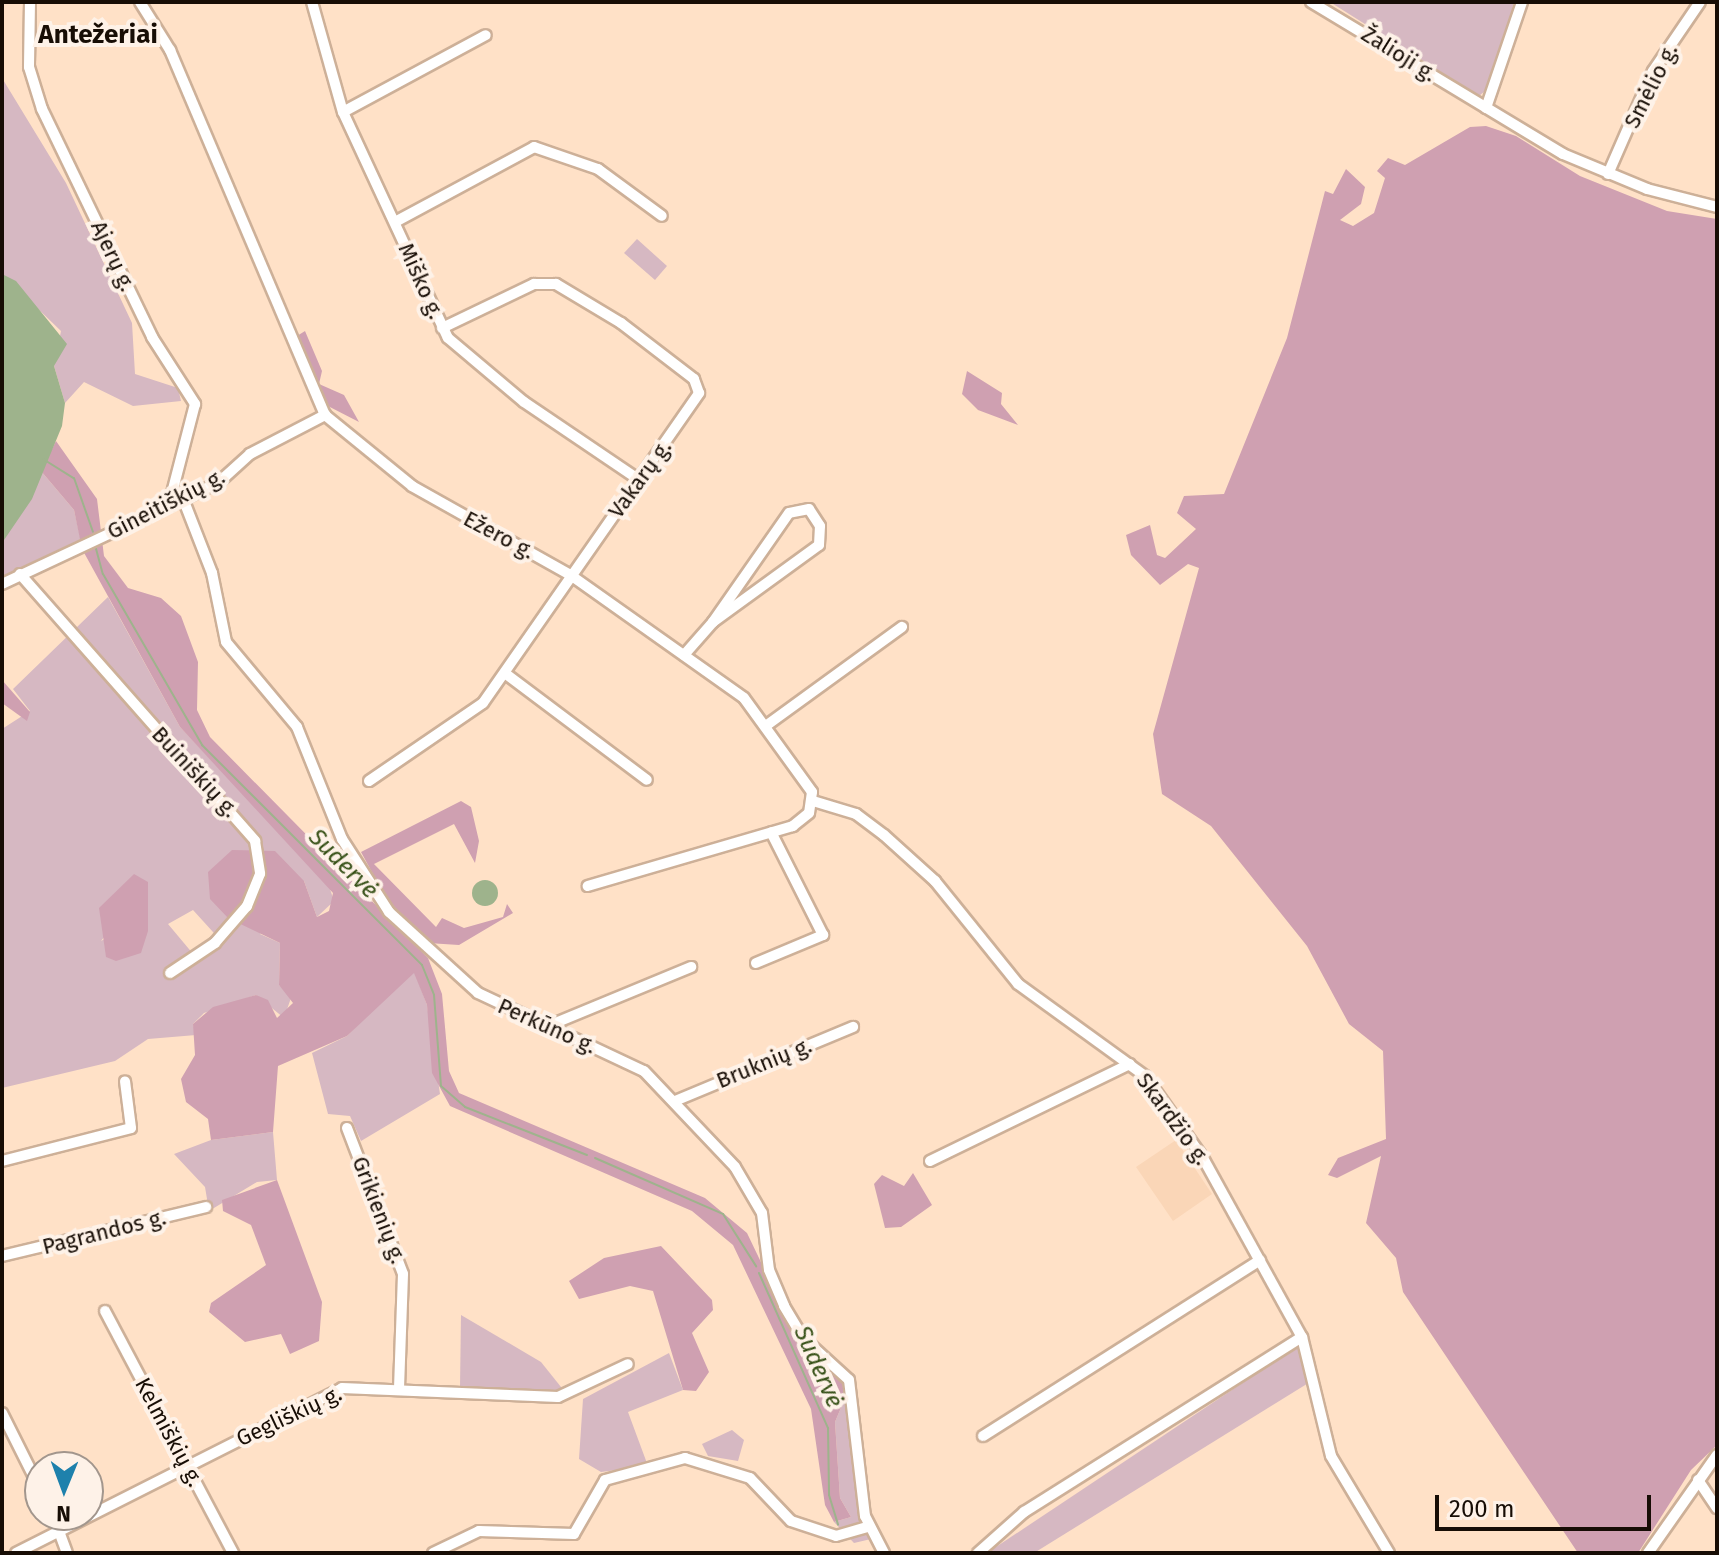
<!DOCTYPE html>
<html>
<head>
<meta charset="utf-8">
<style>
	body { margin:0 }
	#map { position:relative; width:1719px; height:1555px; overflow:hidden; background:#ffe1c7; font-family:"Fira Sans",sans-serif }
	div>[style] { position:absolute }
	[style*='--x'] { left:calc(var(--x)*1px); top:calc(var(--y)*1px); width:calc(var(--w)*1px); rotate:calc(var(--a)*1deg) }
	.built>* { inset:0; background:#fad6b7 }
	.green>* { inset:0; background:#d6b8c2 }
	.forest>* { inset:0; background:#cfa0b1 }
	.water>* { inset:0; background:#9eb38c }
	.round { border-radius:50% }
	.stream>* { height:2px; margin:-1px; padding:0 1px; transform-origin:1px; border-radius:1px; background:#9eb38c }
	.roads { filter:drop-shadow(2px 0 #cdb098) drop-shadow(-2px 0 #cdb098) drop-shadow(0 2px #cdb098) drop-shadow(0 -2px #cdb098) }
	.minor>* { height:10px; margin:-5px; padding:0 5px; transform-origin:5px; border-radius:5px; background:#fff }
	span { translate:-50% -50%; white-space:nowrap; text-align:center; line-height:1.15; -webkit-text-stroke:8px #fef2e8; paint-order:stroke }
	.street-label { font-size:22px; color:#170d05 }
	.water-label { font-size:24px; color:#375118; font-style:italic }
	.quarter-label { font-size:26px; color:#170d05; font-weight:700 }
	.frame { position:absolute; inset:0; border:4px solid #170d05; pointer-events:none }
	.north { position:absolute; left:24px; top:1451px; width:80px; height:80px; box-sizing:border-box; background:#fef2e8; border:2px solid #a2968d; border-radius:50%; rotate:181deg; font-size:22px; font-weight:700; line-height:32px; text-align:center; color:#170d05 }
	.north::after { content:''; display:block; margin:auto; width:28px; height:36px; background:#1e81ac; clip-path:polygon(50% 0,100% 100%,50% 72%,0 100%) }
	.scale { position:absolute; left:1435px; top:1495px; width:216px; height:36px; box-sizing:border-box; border:4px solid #170d05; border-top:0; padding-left:10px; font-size:24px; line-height:28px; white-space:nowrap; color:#170d05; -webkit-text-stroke:6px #fef2e8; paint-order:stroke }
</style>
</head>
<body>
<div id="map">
	<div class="built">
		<i style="clip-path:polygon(1176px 1140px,1212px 1194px,1173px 1221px,1136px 1167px)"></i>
	</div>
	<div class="green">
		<i style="clip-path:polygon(1330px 2px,1514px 2px,1491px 86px,1479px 96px)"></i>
		<i style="clip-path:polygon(2px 78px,66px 183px,132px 323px,135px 374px,178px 388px,181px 401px,133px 406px,84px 382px,65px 403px,54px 366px,61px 331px,2px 274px)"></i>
		<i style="clip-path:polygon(637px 239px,667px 266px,655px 280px,624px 253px)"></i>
		<i style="clip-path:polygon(41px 471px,74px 510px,81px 541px,2px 582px,2px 543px)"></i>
		<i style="clip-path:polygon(evenodd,108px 597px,180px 727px,328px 883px,334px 901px,317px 917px,304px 881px,260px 934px,280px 943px,279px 985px,292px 995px,284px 1018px,256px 995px,204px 1013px,193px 1024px,196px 1035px,148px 1039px,115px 1061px,2px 1088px,2px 729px,30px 711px,13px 689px,108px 597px,148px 883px,148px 916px,101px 941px,148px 883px,108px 597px,193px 910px,223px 943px,199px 961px,168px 924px,193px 910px)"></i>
		<i style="clip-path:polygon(407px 973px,415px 973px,427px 1005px,440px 1094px,361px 1141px,350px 1116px,328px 1114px,312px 1053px,347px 1036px)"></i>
		<i style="clip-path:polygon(273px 1132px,277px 1180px,257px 1182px,209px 1211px,205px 1187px,174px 1154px,211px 1140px)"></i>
		<i style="clip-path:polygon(461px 1315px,541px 1362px,565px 1392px,460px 1387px)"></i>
		<i style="clip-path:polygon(1301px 1344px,1310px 1382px,1034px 1553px,987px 1553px)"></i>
		<i style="clip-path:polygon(669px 1353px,683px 1390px,628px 1412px,648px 1466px,601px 1472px,579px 1459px,583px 1399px)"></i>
		<i style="clip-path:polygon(848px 1391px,871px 1539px,854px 1543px,834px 1522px,851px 1517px,840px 1498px,835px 1422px)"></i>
		<i style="clip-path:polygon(732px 1430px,744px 1440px,738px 1461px,708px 1456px,702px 1444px)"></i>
	</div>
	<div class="forest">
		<i style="clip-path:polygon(1486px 126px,1516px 136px,1580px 176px,1667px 211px,1717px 219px,1717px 1445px,1691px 1470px,1638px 1553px,1578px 1553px,1403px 1292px,1396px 1258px,1366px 1223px,1381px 1156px,1337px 1178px,1328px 1175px,1338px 1158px,1386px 1139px,1383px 1051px,1349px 1024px,1307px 946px,1211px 826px,1162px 794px,1153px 734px,1199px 568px,1188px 564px,1160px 585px,1131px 555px,1126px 535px,1150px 525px,1157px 555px,1165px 558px,1196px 529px,1177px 513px,1184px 496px,1224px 494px,1287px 338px,1325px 191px,1333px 194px,1346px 169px,1365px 187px,1361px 204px,1340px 220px,1353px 226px,1374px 213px,1385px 178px,1377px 171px,1388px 158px,1405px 165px,1470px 127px)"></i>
		<i style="clip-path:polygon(305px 331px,322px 371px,319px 384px,344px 395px,359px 422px,324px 404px,297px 336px)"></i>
		<i style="clip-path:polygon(967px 371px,1002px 393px,1001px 404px,1018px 425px,978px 410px,962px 394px)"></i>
		<i style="clip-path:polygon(56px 441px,97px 499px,104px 556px,128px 588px,161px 598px,181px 616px,198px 662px,197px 710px,210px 737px,428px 958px,442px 994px,449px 1071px,459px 1093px,705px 1198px,747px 1233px,796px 1335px,841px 1372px,848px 1391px,835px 1422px,840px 1498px,851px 1517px,834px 1522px,825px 1505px,811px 1409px,733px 1245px,692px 1211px,450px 1106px,432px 1073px,427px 1005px,414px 973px,347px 1036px,278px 1066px,273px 1132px,211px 1140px,208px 1119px,186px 1102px,181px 1079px,195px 1055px,193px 1024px,213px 1007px,256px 995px,268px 1000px,277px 1018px,293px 1003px,279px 985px,280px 943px,228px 918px,210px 899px,208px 872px,232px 850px,275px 851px,304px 881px,317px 917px,329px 911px,333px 893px,180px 727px,82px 549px,74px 510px,41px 471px)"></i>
		<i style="clip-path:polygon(2px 680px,30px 712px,27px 721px,2px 703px)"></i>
		<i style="clip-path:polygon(461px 801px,471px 807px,479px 841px,475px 863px,454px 824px,374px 864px,436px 927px,442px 918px,464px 928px,503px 917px,507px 904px,513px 913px,459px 945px,428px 943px,386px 898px,361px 852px)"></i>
		<i style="clip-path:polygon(134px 874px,148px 882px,148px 931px,141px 953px,116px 961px,106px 957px,99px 908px)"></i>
		<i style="clip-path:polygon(913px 1173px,932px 1205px,901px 1227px,885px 1228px,874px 1184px,882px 1175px,904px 1186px)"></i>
		<i style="clip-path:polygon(277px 1180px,322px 1302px,319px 1341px,290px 1354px,281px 1334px,245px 1342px,209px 1312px,211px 1303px,266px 1265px,251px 1225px,223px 1211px,222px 1200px)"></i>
		<i style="clip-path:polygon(661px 1246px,712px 1300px,713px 1310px,692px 1333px,709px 1372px,696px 1391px,683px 1390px,653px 1291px,630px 1286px,579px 1299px,569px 1281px,604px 1258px)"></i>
	</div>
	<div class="water">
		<i style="clip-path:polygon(2px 274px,16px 281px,67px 344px,54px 366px,65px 403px,62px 426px,32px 499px,2px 543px)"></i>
		<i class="round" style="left:472px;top:880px;width:26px;height:26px"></i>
	</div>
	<div class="stream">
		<i style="--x:43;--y:459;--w:36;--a:32"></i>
		<i style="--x:74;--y:478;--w:57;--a:70.6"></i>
		<i style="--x:95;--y:545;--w:30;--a:75"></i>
		<i style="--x:103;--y:574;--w:198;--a:59.9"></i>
		<i style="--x:202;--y:745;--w:311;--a:45"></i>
		<i style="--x:422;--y:965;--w:32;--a:68"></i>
		<i style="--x:434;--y:995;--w:91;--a:85.6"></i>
		<i style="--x:441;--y:1086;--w:32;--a:41"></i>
		<i style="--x:465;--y:1107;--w:131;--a:21.5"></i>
		<i style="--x:595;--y:1158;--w:140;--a:23.6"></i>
		<i style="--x:723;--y:1214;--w:62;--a:57.6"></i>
		<i style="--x:759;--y:1273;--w:170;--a:66"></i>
		<i style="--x:828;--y:1428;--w:67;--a:89.1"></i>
		<i style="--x:829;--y:1495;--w:31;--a:73"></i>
	</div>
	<div class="roads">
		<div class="minor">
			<i style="--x:30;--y:2;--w:65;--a:90.9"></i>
			<i style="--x:29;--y:67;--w:44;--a:72.8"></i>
			<i style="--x:42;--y:109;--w:253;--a:64.2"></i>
			<i style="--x:152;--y:337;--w:80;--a:57.3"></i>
			<i style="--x:195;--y:404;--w:100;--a:104.5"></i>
			<i style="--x:140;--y:2;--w:57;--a:58"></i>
			<i style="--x:170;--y:50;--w:397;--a:67"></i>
			<i style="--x:325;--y:415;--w:112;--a:39.2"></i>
			<i style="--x:412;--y:486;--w:180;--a:29.3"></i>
			<i style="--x:569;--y:574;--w:214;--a:35.3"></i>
			<i style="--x:744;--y:698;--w:116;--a:54.1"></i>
			<i style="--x:812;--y:792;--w:21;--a:98"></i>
			<i style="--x:809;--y:813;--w:21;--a:141"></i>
			<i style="--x:793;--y:826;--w:214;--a:163.7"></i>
			<i style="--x:312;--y:2;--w:114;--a:74.3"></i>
			<i style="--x:343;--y:112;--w:249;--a:65.1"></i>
			<i style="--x:448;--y:338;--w:99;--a:40.1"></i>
			<i style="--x:524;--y:402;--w:139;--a:34.1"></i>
			<i style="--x:1311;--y:2;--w:294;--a:31.1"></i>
			<i style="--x:1563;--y:154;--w:91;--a:22.6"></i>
			<i style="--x:1647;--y:189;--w:72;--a:14.4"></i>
			<i style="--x:1486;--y:108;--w:112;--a:-71.2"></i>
			<i style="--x:343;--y:112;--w:162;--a:-28.3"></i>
			<i style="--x:1608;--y:174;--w:112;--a:-66.4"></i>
			<i style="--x:1653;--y:71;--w:83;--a:-55.7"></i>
			<i style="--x:395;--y:222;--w:158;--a:-28.3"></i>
			<i style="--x:534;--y:147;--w:68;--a:19"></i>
			<i style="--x:598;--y:169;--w:79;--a:36.3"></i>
			<i style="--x:182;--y:496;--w:83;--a:68.7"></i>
			<i style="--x:212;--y:573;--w:70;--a:78.5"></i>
			<i style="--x:226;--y:642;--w:111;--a:50.1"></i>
			<i style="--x:297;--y:727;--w:121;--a:68.1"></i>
			<i style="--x:342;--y:839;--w:87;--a:57.2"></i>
			<i style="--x:389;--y:912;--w:120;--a:42.3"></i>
			<i style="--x:478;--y:993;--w:183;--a:25.2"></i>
			<i style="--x:644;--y:1071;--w:132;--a:46.5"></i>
			<i style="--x:735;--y:1167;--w:53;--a:59.6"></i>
			<i style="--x:762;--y:1213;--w:57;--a:83"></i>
			<i style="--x:769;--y:1270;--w:39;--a:67"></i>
			<i style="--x:784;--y:1306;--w:37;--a:59"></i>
			<i style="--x:803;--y:1338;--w:62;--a:42.4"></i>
			<i style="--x:849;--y:1380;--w:137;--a:83.3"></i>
			<i style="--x:865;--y:1516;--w:42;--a:62.8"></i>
			<i style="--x:20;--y:574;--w:356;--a:48.6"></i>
			<i style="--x:255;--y:841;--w:33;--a:81"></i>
			<i style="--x:260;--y:874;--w:35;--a:112"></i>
			<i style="--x:247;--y:906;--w:49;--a:130.9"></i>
			<i style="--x:215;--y:943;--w:54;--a:146.3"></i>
			<i style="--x:2;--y:584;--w:238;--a:-25.1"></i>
			<i style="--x:218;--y:483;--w:43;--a:-42.2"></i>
			<i style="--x:250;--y:454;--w:85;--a:-27.5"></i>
			<i style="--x:684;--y:655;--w:44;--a:-48.7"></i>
			<i style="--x:713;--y:622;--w:131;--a:-36"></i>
			<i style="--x:819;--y:545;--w:19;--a:-87"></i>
			<i style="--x:820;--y:526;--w:20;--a:-123"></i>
			<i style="--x:809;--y:509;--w:20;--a:169"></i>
			<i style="--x:789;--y:513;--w:133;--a:124.9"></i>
			<i style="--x:506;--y:674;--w:176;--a:36.9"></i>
			<i style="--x:767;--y:725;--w:167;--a:-36"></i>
			<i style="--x:369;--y:781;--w:138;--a:-34.4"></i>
			<i style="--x:483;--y:703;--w:378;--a:-55.1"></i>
			<i style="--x:699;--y:393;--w:15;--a:-110"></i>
			<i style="--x:694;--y:379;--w:92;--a:-142.5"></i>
			<i style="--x:621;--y:323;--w:76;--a:-149"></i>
			<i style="--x:556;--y:284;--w:22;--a:180"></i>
			<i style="--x:534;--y:284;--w:102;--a:154.4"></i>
			<i style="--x:813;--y:801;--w:45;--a:16.8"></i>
			<i style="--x:856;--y:814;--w:35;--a:37"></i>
			<i style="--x:884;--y:835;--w:69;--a:42"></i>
			<i style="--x:935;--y:881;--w:132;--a:51.1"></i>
			<i style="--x:1018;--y:984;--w:157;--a:35.9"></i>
			<i style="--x:1145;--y:1076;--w:100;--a:54.7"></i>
			<i style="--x:1203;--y:1158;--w:205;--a:61.1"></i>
			<i style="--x:1302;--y:1337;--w:122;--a:76.3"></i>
			<i style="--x:1331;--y:1456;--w:113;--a:59.1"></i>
			<i style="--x:756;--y:963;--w:73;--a:-22.7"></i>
			<i style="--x:823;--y:935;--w:115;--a:-116.8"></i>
			<i style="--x:548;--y:1026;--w:155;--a:-22.4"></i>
			<i style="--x:675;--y:1101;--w:193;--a:-22.6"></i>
			<i style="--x:347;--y:1128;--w:156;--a:69"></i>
			<i style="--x:403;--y:1274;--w:116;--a:92"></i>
			<i style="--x:2;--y:1161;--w:133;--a:-14.3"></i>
			<i style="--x:131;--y:1128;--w:47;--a:-97.3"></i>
			<i style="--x:930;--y:1161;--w:222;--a:-25.9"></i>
			<i style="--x:2;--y:1256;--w:210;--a:-13.5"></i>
			<i style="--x:105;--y:1311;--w:274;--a:62.1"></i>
			<i style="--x:2;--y:1413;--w:85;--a:63.4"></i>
			<i style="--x:983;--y:1436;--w:328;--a:-32.4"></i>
			<i style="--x:1698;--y:1480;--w:34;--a:56"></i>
			<i style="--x:53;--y:1515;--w:40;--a:69.8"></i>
			<i style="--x:16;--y:1553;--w:365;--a:-26.8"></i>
			<i style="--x:342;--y:1388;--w:216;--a:2.4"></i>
			<i style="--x:558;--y:1397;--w:77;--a:-25.2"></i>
			<i style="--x:433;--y:1553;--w:51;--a:-25.6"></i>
			<i style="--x:479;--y:1531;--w:95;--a:1.8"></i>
			<i style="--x:574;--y:1534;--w:62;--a:-60.1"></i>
			<i style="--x:605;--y:1480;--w:83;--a:-15.4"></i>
			<i style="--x:685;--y:1458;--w:68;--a:17.1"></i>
			<i style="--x:750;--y:1478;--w:59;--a:46.4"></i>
			<i style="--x:791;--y:1521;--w:47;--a:18.4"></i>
			<i style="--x:836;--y:1536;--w:32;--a:-16"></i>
			<i style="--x:978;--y:1553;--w:62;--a:-41.7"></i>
			<i style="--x:1024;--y:1512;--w:328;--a:-32.2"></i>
			<i style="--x:1648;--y:1553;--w:120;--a:-54.9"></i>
		</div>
	</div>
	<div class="street-label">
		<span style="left:1399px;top:54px;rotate:32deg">Žalioji g.</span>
		<span style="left:1651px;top:86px;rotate:-63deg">Smėlio g.</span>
		<span style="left:113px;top:256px;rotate:65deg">Ajerų g.</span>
		<span style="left:421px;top:281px;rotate:66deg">Miško g.</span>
		<span style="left:640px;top:479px;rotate:-54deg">Vakarų g.</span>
		<span style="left:166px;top:504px;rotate:-27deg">Gineitiškių g.</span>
		<span style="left:499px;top:535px;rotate:28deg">Ežero g.</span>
		<span style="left:195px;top:772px;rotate:47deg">Buiniškių g.</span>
		<span style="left:547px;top:1026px;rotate:24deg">Perkūno g.</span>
		<span style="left:764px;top:1063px;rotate:-22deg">Bruknių g.</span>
		<span style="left:1173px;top:1119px;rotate:54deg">Skardžio g.</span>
		<span style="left:379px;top:1210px;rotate:69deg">Grikienių g.</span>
		<span style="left:104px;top:1232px;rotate:-14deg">Pagrandos g.</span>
		<span style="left:289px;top:1416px;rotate:-25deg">Gegliškių g.</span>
		<span style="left:169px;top:1432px;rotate:62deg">Kelmiškių g.</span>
	</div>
	<div class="water-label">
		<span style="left:343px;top:864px;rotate:45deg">Sudervė</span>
		<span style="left:818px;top:1367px;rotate:66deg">Sudervė</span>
	</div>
	<div class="quarter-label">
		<span style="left:98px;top:35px">Antežeriai</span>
	</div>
	<div class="frame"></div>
	<div class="north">N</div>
	<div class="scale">200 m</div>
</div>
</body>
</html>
